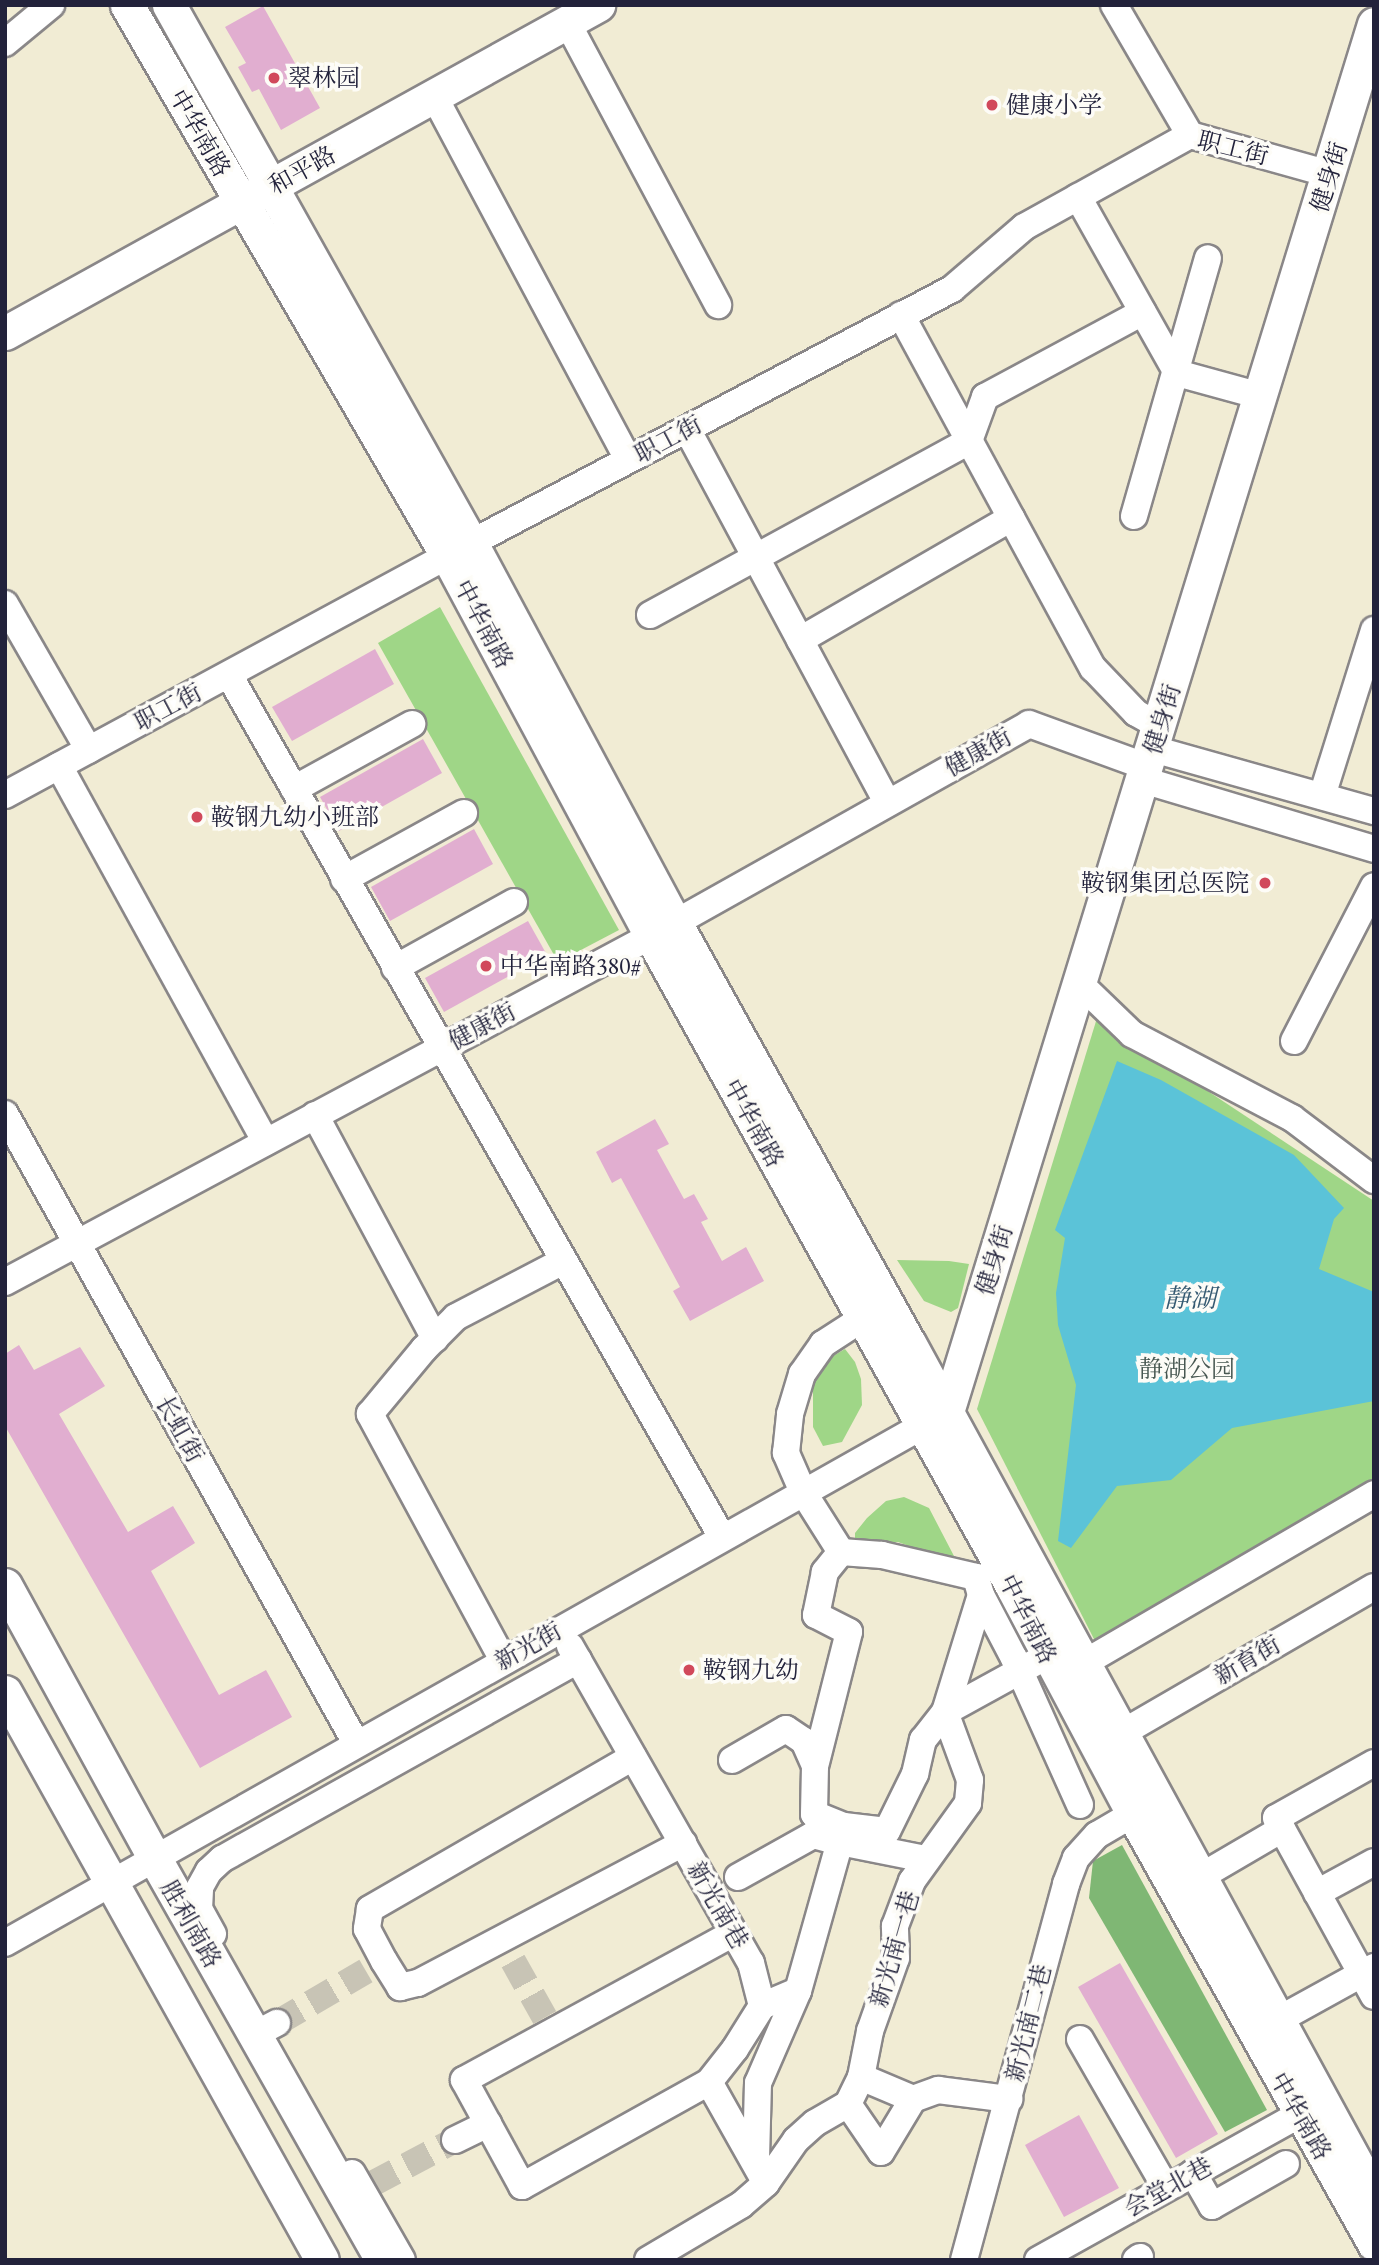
<!DOCTYPE html>
<html>
<head>
<meta charset="utf-8">
<style>
	body { margin:0 }
	#map { position:relative; width:1379px; height:2265px; overflow:hidden; background:#f1ecd4; font-family:"EB Garamond","Noto Serif SC",serif }
	div>[style] { position:absolute }
	[style*='--x'] { left:calc(var(--x)*1px); top:calc(var(--y)*1px); width:calc(var(--w)*1px); rotate:calc(var(--a)*1deg) }
	.green>* { inset:0; background:#9fd687 }
	.forest>* { inset:0; background:#7fb774 }
	.water>* { inset:0; background:#5bc3d8 }
	.building>* { inset:0; background:#e1aed0 }
	.minor-tunnel>* { height:26px; margin-top:-13px; transform-origin:0; background:repeating-linear-gradient(90deg,#c8c4b5 0 26px,transparent 0 39px) }
	.roads { filter:drop-shadow(2px 0 #8a8788) drop-shadow(-2px 0 #8a8788) drop-shadow(0 2px #8a8788) drop-shadow(0 -2px #8a8788) }
	.minor>* { height:26px; margin:-13px; padding:0 13px; transform-origin:13px; border-radius:13px; background:#fff }
	.major>* { height:33px; margin:-16.5px; padding:0 16.5px; transform-origin:16.5px; border-radius:16.5px; background:#fff }
	.dots>* { width:19px; height:19px; translate:-50% -50%; box-sizing:border-box; border:4px solid #fdfcf7; border-radius:50% }
	span { translate:-50% -50%; white-space:nowrap; text-align:center; line-height:1.15; -webkit-text-stroke:7px #fdfcf7; paint-order:stroke }
	.poi-label { font-size:24px; color:#22223b }
	.left { translate:0 -50%; text-align:left }
	.right { translate:-100% -50%; text-align:right }
	.street-label { font-size:24px; color:#22223b }
	.park-label { font-size:24px; color:#485852 }
	.water-label { font-size:26px; color:#365a72; font-style:italic }
	.frame { position:absolute; inset:0; border:7px solid #22223b; pointer-events:none }
</style>
</head>
<body>
<div id="map">
	<div class="green">
		<i style="clip-path:polygon(440px 607px,619px 930px,558px 962px,378px 643px)"></i>
		<i style="clip-path:polygon(1097px 1018px,1374px 1201px,1374px 1480px,1095px 1641px,977px 1409px)"></i>
		<i style="clip-path:polygon(897px 1260px,949px 1261px,969px 1264px,958px 1308px,951px 1312px,924px 1301px)"></i>
		<i style="clip-path:polygon(845px 1349px,855px 1362px,861px 1379px,862px 1405px,842px 1442px,823px 1446px,813px 1427px,813px 1385px,828px 1359px)"></i>
		<i style="clip-path:polygon(904px 1497px,929px 1508px,954px 1556px,945px 1559px,898px 1542px,855px 1546px,855px 1533px,867px 1518px,886px 1501px)"></i>
	</div>
	<div class="forest">
		<i style="clip-path:polygon(1122px 1845px,1267px 2110px,1225px 2132px,1089px 1898px,1093px 1861px)"></i>
	</div>
	<div class="water">
		<i style="clip-path:polygon(1117px 1061px,1161px 1080px,1294px 1155px,1344px 1208px,1334px 1219px,1319px 1269px,1374px 1292px,1374px 1401px,1232px 1428px,1171px 1480px,1117px 1486px,1071px 1548px,1058px 1541px,1076px 1385px,1058px 1325px,1056px 1293px,1065px 1238px,1055px 1230px)"></i>
	</div>
	<div class="building">
		<i style="clip-path:polygon(263px 6px,320px 108px,281px 130px,259px 89px,252px 92px,238px 67px,246px 63px,225px 27px)"></i>
		<i style="clip-path:polygon(375px 649px,394px 684px,292px 741px,272px 707px)"></i>
		<i style="clip-path:polygon(423px 739px,442px 773px,339px 831px,320px 797px)"></i>
		<i style="clip-path:polygon(474px 829px,493px 864px,390px 921px,371px 887px)"></i>
		<i style="clip-path:polygon(528px 921px,547px 955px,444px 1012px,425px 978px)"></i>
		<i style="clip-path:polygon(655px 1119px,669px 1144px,657px 1150px,684px 1199px,694px 1194px,708px 1219px,701px 1222px,722px 1261px,746px 1247px,764px 1281px,690px 1321px,673px 1291px,680px 1287px,621px 1178px,612px 1183px,596px 1152px)"></i>
		<i style="clip-path:polygon(19px 1345px,34px 1370px,80px 1347px,105px 1386px,59px 1414px,128px 1532px,173px 1506px,195px 1543px,151px 1571px,219px 1695px,266px 1670px,292px 1717px,200px 1768px,5px 1426px,5px 1354px)"></i>
		<i style="clip-path:polygon(1120px 1963px,1218px 2134px,1176px 2158px,1078px 1987px)"></i>
		<i style="clip-path:polygon(1079px 2115px,1119px 2188px,1064px 2217px,1025px 2145px)"></i>
	</div>
	<div class="minor-tunnel">
		<i style="--x:513;--y:1961;--w:65;--a:60.7"></i>
		<i style="--x:277;--y:2023;--w:103;--a:-30.3"></i>
		<i style="--x:372;--y:2184;--w:94;--a:-27.9"></i>
	</div>
	<div class="roads">
		<div class="minor">
			<i style="--x:1114;--y:5;--w:151;--a:59.7"></i>
			<i style="--x:567;--y:22;--w:321;--a:61.9"></i>
			<i style="--x:5;--y:43;--w:60;--a:-39.6"></i>
			<i style="--x:434;--y:96;--w:412;--a:61.9"></i>
			<i style="--x:1078;--y:197;--w:202;--a:60.6"></i>
			<i style="--x:1177;--y:373;--w:87;--a:15.3"></i>
			<i style="--x:901;--y:315;--w:402;--a:61.5"></i>
			<i style="--x:1093;--y:668;--w:62;--a:46.3"></i>
			<i style="--x:1136;--y:713;--w:26;--a:29"></i>
			<i style="--x:687;--y:429;--w:423;--a:61.8"></i>
			<i style="--x:1134;--y:516;--w:268;--a:-74"></i>
			<i style="--x:5;--y:604;--w:168;--a:60.1"></i>
			<i style="--x:650;--y:615;--w:363;--a:-28.6"></i>
			<i style="--x:969;--y:441;--w:47;--a:-70"></i>
			<i style="--x:985;--y:397;--w:179;--a:-28.3"></i>
			<i style="--x:800;--y:640;--w:244;--a:-30"></i>
			<i style="--x:229;--y:675;--w:993;--a:60.23"></i>
			<i style="--x:1153;--y:749;--w:230;--a:15.7"></i>
			<i style="--x:59;--y:766;--w:429;--a:61.2"></i>
			<i style="--x:1143;--y:780;--w:241;--a:16.6"></i>
			<i style="--x:294;--y:789;--w:135;--a:-28.8"></i>
			<i style="--x:5;--y:795;--w:530;--a:-28.4"></i>
			<i style="--x:471;--y:543;--w:544;--a:-27.84"></i>
			<i style="--x:952;--y:289;--w:95;--a:-40.7"></i>
			<i style="--x:1024;--y:227;--w:190;--a:-29"></i>
			<i style="--x:1190;--y:135;--w:145;--a:15.6"></i>
			<i style="--x:1322;--y:796;--w:174;--a:-72.6"></i>
			<i style="--x:344;--y:879;--w:137;--a:-28.8"></i>
			<i style="--x:395;--y:968;--w:136;--a:-29"></i>
			<i style="--x:1080;--y:984;--w:72;--a:43.9"></i>
			<i style="--x:1132;--y:1034;--w:181;--a:27.7"></i>
			<i style="--x:1292;--y:1118;--w:103;--a:37.1"></i>
			<i style="--x:1294;--y:1041;--w:174;--a:-62.7"></i>
			<i style="--x:5;--y:1114;--w:720;--a:60.84"></i>
			<i style="--x:315;--y:1115;--w:254;--a:61.8"></i>
			<i style="--x:5;--y:1282;--w:760;--a:-28.18"></i>
			<i style="--x:675;--y:923;--w:406;--a:-29.3"></i>
			<i style="--x:1029;--y:724;--w:126;--a:20"></i>
			<i style="--x:841;--y:1552;--w:26;--a:129"></i>
			<i style="--x:825;--y:1572;--w:44;--a:101.8"></i>
			<i style="--x:816;--y:1615;--w:37;--a:27"></i>
			<i style="--x:849;--y:1632;--w:138;--a:104.2"></i>
			<i style="--x:815;--y:1766;--w:48;--a:91.2"></i>
			<i style="--x:814;--y:1814;--w:32;--a:22"></i>
			<i style="--x:844;--y:1826;--w:43;--a:6.6"></i>
			<i style="--x:887;--y:1831;--w:64;--a:-63.8"></i>
			<i style="--x:915;--y:1774;--w:35;--a:-77"></i>
			<i style="--x:923;--y:1740;--w:36;--a:-52"></i>
			<i style="--x:945;--y:1712;--w:122;--a:-72.9"></i>
			<i style="--x:981;--y:1595;--w:19;--a:-106"></i>
			<i style="--x:976;--y:1577;--w:97;--a:-166.8"></i>
			<i style="--x:882;--y:1555;--w:41;--a:-175.8"></i>
			<i style="--x:841;--y:1552;--w:71;--a:-122.3"></i>
			<i style="--x:803;--y:1492;--w:43;--a:-113.6"></i>
			<i style="--x:786;--y:1453;--w:39;--a:-84"></i>
			<i style="--x:790;--y:1414;--w:42;--a:-73.3"></i>
			<i style="--x:802;--y:1374;--w:37;--a:-55"></i>
			<i style="--x:823;--y:1344;--w:48;--a:-33"></i>
			<i style="--x:981;--y:1595;--w:71;--a:62.4"></i>
			<i style="--x:1014;--y:1658;--w:161;--a:65.8"></i>
			<i style="--x:570;--y:1646;--w:365;--a:60.3"></i>
			<i style="--x:751;--y:1963;--w:44;--a:75.7"></i>
			<i style="--x:762;--y:2006;--w:51;--a:122.1"></i>
			<i style="--x:735;--y:2049;--w:42;--a:128.2"></i>
			<i style="--x:709;--y:2082;--w:116;--a:60.6"></i>
			<i style="--x:503;--y:1660;--w:280;--a:-118.4"></i>
			<i style="--x:370;--y:1414;--w:85;--a:-50.3"></i>
			<i style="--x:424;--y:1349;--w:45;--a:-45"></i>
			<i style="--x:456;--y:1317;--w:121;--a:-27.6"></i>
			<i style="--x:1084;--y:1663;--w:336;--a:-30.2"></i>
			<i style="--x:1122;--y:1733;--w:291;--a:-30.1"></i>
			<i style="--x:633;--y:1757;--w:304;--a:150"></i>
			<i style="--x:370;--y:1909;--w:20;--a:99"></i>
			<i style="--x:367;--y:1929;--w:36;--a:62"></i>
			<i style="--x:384;--y:1961;--w:31;--a:58"></i>
			<i style="--x:400;--y:1987;--w:18;--a:-13"></i>
			<i style="--x:418;--y:1983;--w:300;--a:-27.8"></i>
			<i style="--x:732;--y:1760;--w:62;--a:-29.9"></i>
			<i style="--x:786;--y:1729;--w:22;--a:34"></i>
			<i style="--x:804;--y:1741;--w:27;--a:66"></i>
			<i style="--x:1374;--y:1763;--w:112;--a:150.7"></i>
			<i style="--x:1276;--y:1818;--w:203;--a:61.2"></i>
			<i style="--x:738;--y:1877;--w:86;--a:-29.2"></i>
			<i style="--x:813;--y:1835;--w:28;--a:15"></i>
			<i style="--x:1200;--y:1877;--w:95;--a:-30.3"></i>
			<i style="--x:1317;--y:1893;--w:65;--a:-28.5"></i>
			<i style="--x:213;--y:1934;--w:29;--a:-119"></i>
			<i style="--x:199;--y:1909;--w:22;--a:-87"></i>
			<i style="--x:200;--y:1887;--w:18;--a:-61"></i>
			<i style="--x:209;--y:1871;--w:18;--a:-43"></i>
			<i style="--x:222;--y:1859;--w:408;--a:-29.2"></i>
			<i style="--x:5;--y:1943;--w:1073;--a:-29.41"></i>
			<i style="--x:762;--y:2006;--w:39;--a:-23"></i>
			<i style="--x:798;--y:1991;--w:155;--a:-74.3"></i>
			<i style="--x:840;--y:1842;--w:87;--a:11.3"></i>
			<i style="--x:1278;--y:2020;--w:110;--a:-28.9"></i>
			<i style="--x:254;--y:2035;--w:26;--a:-28"></i>
			<i style="--x:1080;--y:2039;--w:172;--a:60"></i>
			<i style="--x:861;--y:2077;--w:56;--a:22.9"></i>
			<i style="--x:913;--y:2099;--w:27;--a:-20"></i>
			<i style="--x:938;--y:2090;--w:72;--a:7.2"></i>
			<i style="--x:709;--y:2082;--w:214;--a:150.9"></i>
			<i style="--x:522;--y:2186;--w:121;--a:-118.7"></i>
			<i style="--x:464;--y:2080;--w:307;--a:-28.6"></i>
			<i style="--x:848;--y:2104;--w:58;--a:55.5"></i>
			<i style="--x:881;--y:2152;--w:62;--a:-58.9"></i>
			<i style="--x:455;--y:2140;--w:37;--a:-26"></i>
			<i style="--x:756;--y:2159;--w:76;--a:-88.5"></i>
			<i style="--x:758;--y:2083;--w:100;--a:-66.5"></i>
			<i style="--x:352;--y:2173;--w:100;--a:60.1"></i>
			<i style="--x:1193;--y:2173;--w:38;--a:60"></i>
			<i style="--x:1212;--y:2206;--w:85;--a:-29.6"></i>
			<i style="--x:648;--y:2260;--w:108;--a:-30.6"></i>
			<i style="--x:741;--y:2205;--w:33;--a:-41"></i>
			<i style="--x:766;--y:2183;--w:52;--a:-55.1"></i>
			<i style="--x:796;--y:2140;--w:25;--a:-42"></i>
			<i style="--x:815;--y:2123;--w:38;--a:-30"></i>
			<i style="--x:848;--y:2104;--w:30;--a:-64"></i>
			<i style="--x:861;--y:2077;--w:47;--a:-78.9"></i>
			<i style="--x:870;--y:2031;--w:77;--a:-70.4"></i>
			<i style="--x:896;--y:1958;--w:32;--a:-92"></i>
			<i style="--x:895;--y:1926;--w:48;--a:-69.3"></i>
			<i style="--x:912;--y:1881;--w:96;--a:-54.3"></i>
			<i style="--x:968;--y:1803;--w:23;--a:-85"></i>
			<i style="--x:970;--y:1780;--w:72;--a:-110.2"></i>
			<i style="--x:945;--y:1712;--w:116;--a:-28.8"></i>
			<i style="--x:964;--y:2260;--w:390;--a:-74.8"></i>
			<i style="--x:1066;--y:1884;--w:28;--a:-69"></i>
			<i style="--x:1076;--y:1858;--w:31;--a:-48"></i>
			<i style="--x:1097;--y:1835;--w:42;--a:-30.3"></i>
			<i style="--x:1038;--y:2260;--w:300;--a:-29.1"></i>
			<i style="--x:1136;--y:2260;--w:5;--a:-37"></i>
		</div>
		<div class="major">
			<i style="--x:127;--y:5;--w:639;--a:59.82"></i>
			<i style="--x:448;--y:557;--w:430;--a:61.8"></i>
			<i style="--x:651;--y:936;--w:744;--a:60.95"></i>
			<i style="--x:1012;--y:1586;--w:258;--a:62"></i>
			<i style="--x:1133;--y:1814;--w:493;--a:60.7"></i>
			<i style="--x:169;--y:5;--w:617;--a:60.69"></i>
			<i style="--x:471;--y:543;--w:431;--a:61.8"></i>
			<i style="--x:675;--y:923;--w:481;--a:60.9"></i>
			<i style="--x:909;--y:1343;--w:972;--a:61.4"></i>
			<i style="--x:5;--y:333;--w:678;--a:-28.95"></i>
			<i style="--x:947;--y:1412;--w:1452;--a:-72.9"></i>
			<i style="--x:5;--y:1585;--w:310;--a:61.3"></i>
			<i style="--x:154;--y:1857;--w:463;--a:60.5"></i>
			<i style="--x:5;--y:1692;--w:650;--a:60.83"></i>
		</div>
	</div>
	<div class="dots">
		<i style="left:274px;top:78px;background:#d1495b"></i>
		<i style="left:992px;top:105px;background:#d1495b"></i>
		<i style="left:197px;top:817px;background:#d1495b"></i>
		<i style="left:1265px;top:883px;background:#d1495b"></i>
		<i style="left:486px;top:966px;background:#d1495b"></i>
		<i style="left:689px;top:1670px;background:#d1495b"></i>
	</div>
	<div class="poi-label">
		<span class="left" style="left:288px;top:78px">翠林园</span>
		<span class="left" style="left:1006px;top:105px">健康小学</span>
		<span class="left" style="left:211px;top:817px">鞍钢九幼小班部</span>
		<span class="right" style="left:1249px;top:883px">鞍钢集团总医院</span>
		<span class="left" style="left:500px;top:966px">中华南路380#</span>
		<span class="left" style="left:703px;top:1670px">鞍钢九幼</span>
	</div>
	<div class="street-label">
		<span style="left:200px;top:133px;rotate:60deg">中华南路</span>
		<span style="left:1233px;top:148px;rotate:14deg">职工街</span>
		<span style="left:302px;top:170px;rotate:-29deg">和平路</span>
		<span style="left:1329px;top:177px;rotate:-73deg">健身街</span>
		<span style="left:668px;top:439px;rotate:-28deg">职工街</span>
		<span style="left:484px;top:624px;rotate:62deg">中华南路</span>
		<span style="left:168px;top:707px;rotate:-28deg">职工街</span>
		<span style="left:1162px;top:719px;rotate:-73deg">健身街</span>
		<span style="left:978px;top:752px;rotate:-29deg">健康街</span>
		<span style="left:482px;top:1026px;rotate:-28deg">健康街</span>
		<span style="left:754px;top:1123px;rotate:61deg">中华南路</span>
		<span style="left:994px;top:1260px;rotate:-73deg">健身街</span>
		<span style="left:180px;top:1429px;rotate:61deg">长虹街</span>
		<span style="left:1028px;top:1619px;rotate:63deg">中华南路</span>
		<span style="left:528px;top:1646px;rotate:-29deg">新光街</span>
		<span style="left:1247px;top:1660px;rotate:-30deg">新育街</span>
		<span style="left:718px;top:1905px;rotate:60deg">新光南巷</span>
		<span style="left:191px;top:1924px;rotate:60deg">胜利南路</span>
		<span style="left:894px;top:1949px;rotate:-74deg">新光南一巷</span>
		<span style="left:1028px;top:2023px;rotate:-76deg">新光南二巷</span>
		<span style="left:1301px;top:2116px;rotate:60deg">中华南路</span>
		<span style="left:1168px;top:2187px;rotate:-29deg">会堂北巷</span>
	</div>
	<div class="park-label">
		<span style="left:1187px;top:1369px">静湖公园</span>
	</div>
	<div class="water-label">
		<span style="left:1190px;top:1299px">静湖</span>
	</div>
	<div class="frame"></div>
</div>
</body>
</html>
